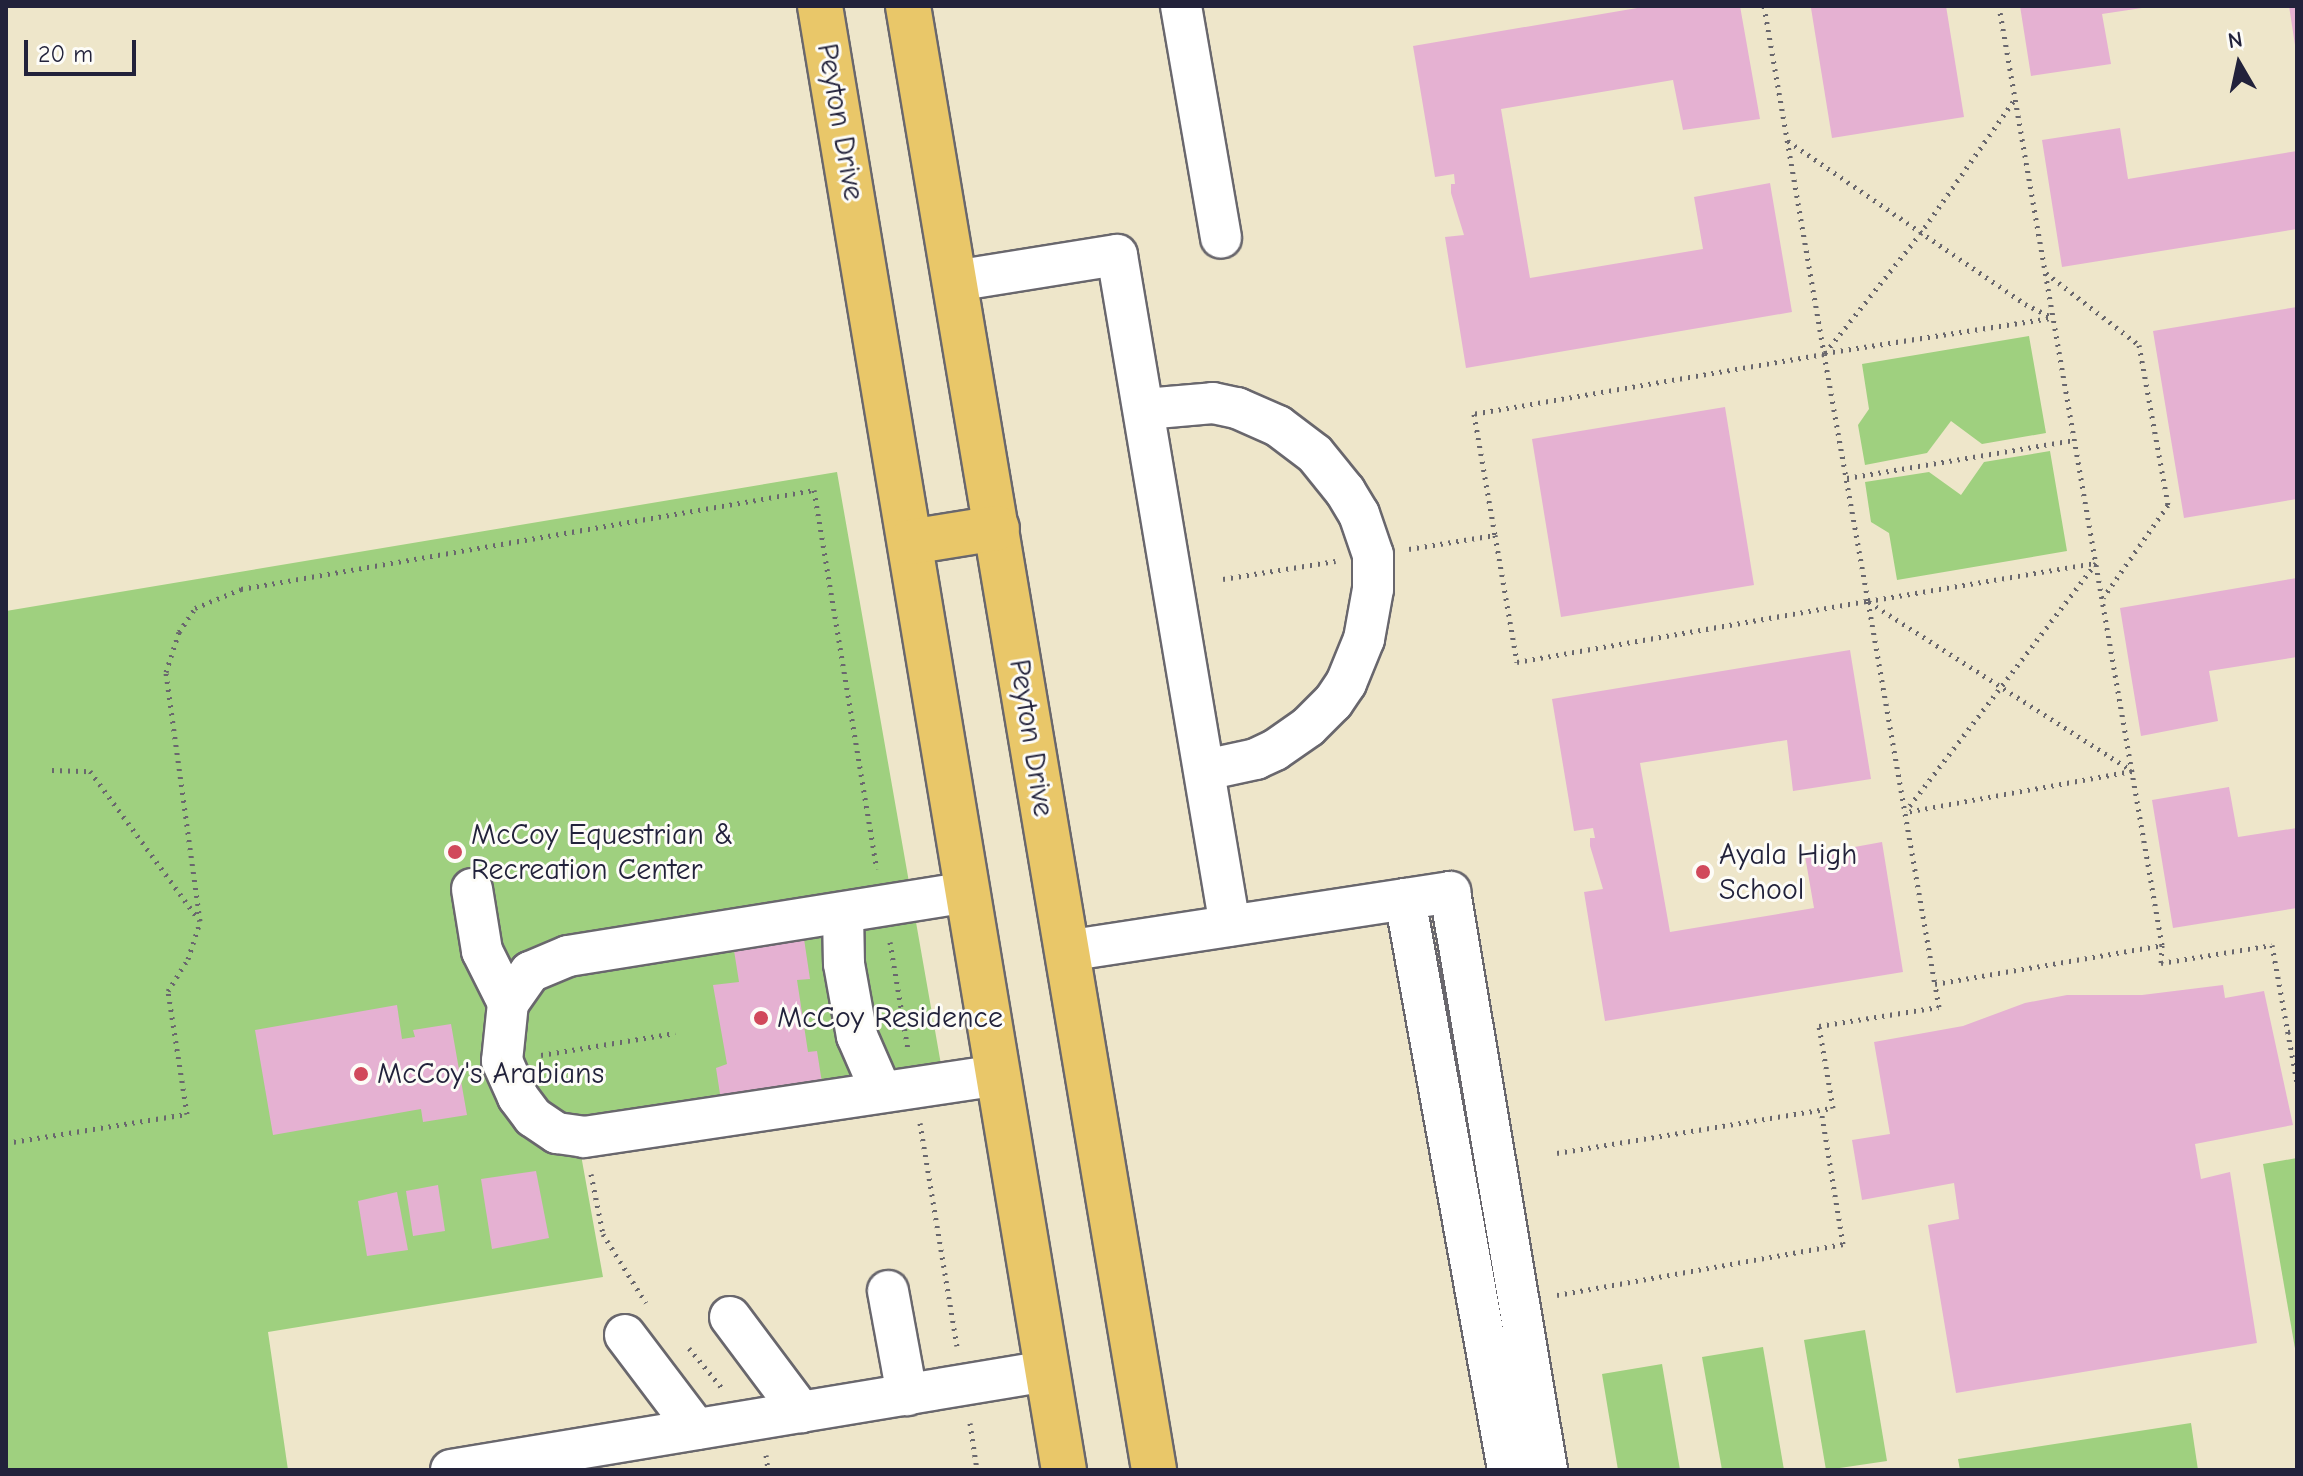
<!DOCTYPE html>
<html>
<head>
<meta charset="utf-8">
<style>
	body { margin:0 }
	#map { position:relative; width:2303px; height:1476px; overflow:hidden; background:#eee6ca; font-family:"Comic Neue",sans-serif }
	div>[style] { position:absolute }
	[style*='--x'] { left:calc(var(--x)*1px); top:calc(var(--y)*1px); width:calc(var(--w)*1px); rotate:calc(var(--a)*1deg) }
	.green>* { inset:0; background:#9fd07f }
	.building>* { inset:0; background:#e5b1d2 }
	.path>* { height:5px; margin-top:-2.5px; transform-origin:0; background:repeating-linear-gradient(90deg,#69676d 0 2px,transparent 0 8px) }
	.roads { filter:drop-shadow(2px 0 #69676d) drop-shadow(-2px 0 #69676d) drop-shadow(0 2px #69676d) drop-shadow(0 -2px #69676d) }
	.minor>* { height:40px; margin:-20px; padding:0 20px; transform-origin:20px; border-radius:20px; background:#fff }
	.major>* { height:44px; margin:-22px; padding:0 22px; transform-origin:22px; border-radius:22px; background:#e9c769 }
	.dots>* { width:22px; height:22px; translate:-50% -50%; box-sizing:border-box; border:4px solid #fdfcf7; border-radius:50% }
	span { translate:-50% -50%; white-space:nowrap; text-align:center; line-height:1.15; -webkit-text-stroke:6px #fdfcf7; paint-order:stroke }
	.street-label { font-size:30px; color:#22223b }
	.poi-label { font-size:30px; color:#22223b }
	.left { translate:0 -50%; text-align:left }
	.frame { position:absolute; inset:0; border:8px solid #22223b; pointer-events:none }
	.north { position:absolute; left:2199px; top:24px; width:80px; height:80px; -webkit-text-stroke:6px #fdfcf7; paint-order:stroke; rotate:351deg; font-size:22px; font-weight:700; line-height:32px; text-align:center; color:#22223b }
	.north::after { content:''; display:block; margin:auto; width:28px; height:36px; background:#22223b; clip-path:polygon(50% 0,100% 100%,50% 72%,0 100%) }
	.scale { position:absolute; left:24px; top:40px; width:112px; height:36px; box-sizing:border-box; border:4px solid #22223b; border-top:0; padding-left:10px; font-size:24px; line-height:28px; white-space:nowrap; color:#22223b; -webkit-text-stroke:6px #fdfcf7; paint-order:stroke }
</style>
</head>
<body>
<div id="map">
	<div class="green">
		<i style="clip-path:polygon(2029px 336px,2046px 433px,1982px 444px,1951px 421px,1927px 453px,1865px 465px,1858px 425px,1869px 409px,1862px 364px)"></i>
		<i style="clip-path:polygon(2050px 451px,2067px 551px,1897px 580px,1889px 533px,1871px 522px,1865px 482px,1929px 472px,1961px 495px,1984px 462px)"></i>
		<i style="clip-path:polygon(837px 472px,946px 1093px,581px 1155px,603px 1277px,268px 1332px,288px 1470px,6px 1470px,6px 611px)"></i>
		<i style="clip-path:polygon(2297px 1158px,2297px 1360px,2263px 1164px)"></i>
		<i style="clip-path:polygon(1865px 1330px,1887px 1461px,1826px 1470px,1804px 1340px)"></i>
		<i style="clip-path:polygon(1763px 1347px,1784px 1470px,1722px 1470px,1702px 1357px)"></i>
		<i style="clip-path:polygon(1662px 1364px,1680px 1470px,1618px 1470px,1602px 1374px)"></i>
		<i style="clip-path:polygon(2191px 1423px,2198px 1470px,1960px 1470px,1958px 1459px)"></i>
	</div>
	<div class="building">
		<i style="clip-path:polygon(1649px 6px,1740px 6px,1760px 119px,1683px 130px,1673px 80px,1501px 109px,1530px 278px,1703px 249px,1694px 197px,1770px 183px,1792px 312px,1466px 368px,1445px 237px,1464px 235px,1451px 193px,1451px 184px,1455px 184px,1454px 174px,1435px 177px,1413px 46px)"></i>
		<i style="clip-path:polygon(1825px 6px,1946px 6px,1964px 117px,1832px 138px,1811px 8px)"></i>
		<i style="clip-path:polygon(2020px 6px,2142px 6px,2142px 8px,2102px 14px,2111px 64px,2031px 76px)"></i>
		<i style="clip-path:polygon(2289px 6px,2297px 6px,2297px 45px,2295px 45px)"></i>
		<i style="clip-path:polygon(2120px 128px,2128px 179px,2297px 151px,2297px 229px,2062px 267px,2042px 140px)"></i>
		<i style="clip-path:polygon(2297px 307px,2297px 499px,2184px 518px,2153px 331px)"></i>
		<i style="clip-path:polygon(1725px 407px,1754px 585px,1561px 617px,1532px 439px)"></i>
		<i style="clip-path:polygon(2297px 578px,2297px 657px,2209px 671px,2218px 721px,2141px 736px,2120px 608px)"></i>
		<i style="clip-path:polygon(1850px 650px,1871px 779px,1793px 791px,1787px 740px,1640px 763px,1670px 932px,1814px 908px,1805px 856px,1882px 842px,1903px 972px,1605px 1021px,1584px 892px,1603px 889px,1590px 846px,1590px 838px,1595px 838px,1593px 828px,1574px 831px,1552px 699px)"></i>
		<i style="clip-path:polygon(2229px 787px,2238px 837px,2297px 828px,2297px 908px,2173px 928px,2152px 800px)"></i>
		<i style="clip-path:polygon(803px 932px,810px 979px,797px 980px,808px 1052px,817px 1051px,823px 1089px,722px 1107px,716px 1068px,727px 1064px,713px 985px,739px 982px,733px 944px)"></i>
		<i style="clip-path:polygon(2223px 985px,2225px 998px,2264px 991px,2293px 1125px,2195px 1144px,2201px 1179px,2230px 1172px,2257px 1343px,1956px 1393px,1928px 1225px,1959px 1219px,1954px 1183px,1862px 1200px,1852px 1140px,1890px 1134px,1874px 1042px,1963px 1026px,2025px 1003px,2067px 995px,2142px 995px)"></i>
		<i style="clip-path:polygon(397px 1005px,402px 1039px,415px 1037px,413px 1030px,451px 1024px,467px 1115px,423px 1122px,421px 1109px,273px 1135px,255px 1030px)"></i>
		<i style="clip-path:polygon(536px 1171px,549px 1238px,492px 1249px,481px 1179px)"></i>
		<i style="clip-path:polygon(438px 1185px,445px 1231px,413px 1236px,406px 1191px)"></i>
		<i style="clip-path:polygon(397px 1192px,408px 1250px,367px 1256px,358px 1201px)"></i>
	</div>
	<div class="path">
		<i style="--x:1764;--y:6;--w:353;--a:80.2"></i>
		<i style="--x:1824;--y:354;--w:355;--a:170.3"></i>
		<i style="--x:1474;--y:414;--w:123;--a:80.2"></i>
		<i style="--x:1495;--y:535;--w:129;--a:80.2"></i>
		<i style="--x:1517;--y:662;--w:356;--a:-9.9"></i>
		<i style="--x:1868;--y:601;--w:389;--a:80.1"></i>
		<i style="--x:1935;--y:984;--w:230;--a:-9.7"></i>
		<i style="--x:2162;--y:945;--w:953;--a:-99.85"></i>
		<i style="--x:1788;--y:141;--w:288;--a:34.5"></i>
		<i style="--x:2025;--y:304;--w:30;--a:26"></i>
		<i style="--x:2046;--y:273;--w:118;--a:37.7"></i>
		<i style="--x:2139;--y:345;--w:163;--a:79.7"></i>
		<i style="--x:2168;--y:505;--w:113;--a:125"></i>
		<i style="--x:1825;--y:353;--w:152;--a:-51.4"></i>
		<i style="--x:1920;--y:234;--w:165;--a:-54.9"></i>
		<i style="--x:1825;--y:353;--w:230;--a:-8.8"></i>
		<i style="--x:1824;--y:354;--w:251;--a:79.9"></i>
		<i style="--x:1868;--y:601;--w:231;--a:-9.5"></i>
		<i style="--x:2096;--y:563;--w:312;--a:127.5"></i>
		<i style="--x:1847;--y:478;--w:231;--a:-9.5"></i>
		<i style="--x:1409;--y:549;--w:87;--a:-9.2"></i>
		<i style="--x:1223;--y:579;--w:114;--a:-9.1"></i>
		<i style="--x:1869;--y:602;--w:313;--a:32.7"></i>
		<i style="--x:2132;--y:771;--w:230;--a:169.7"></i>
		<i style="--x:52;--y:770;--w:38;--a:2"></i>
		<i style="--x:90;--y:771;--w:185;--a:53.8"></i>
		<i style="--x:890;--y:942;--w:109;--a:80.5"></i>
		<i style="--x:2162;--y:945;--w:18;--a:93"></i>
		<i style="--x:2161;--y:963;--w:112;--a:-9.2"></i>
		<i style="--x:2272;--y:945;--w:139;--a:79.7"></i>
		<i style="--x:2288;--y:1032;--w:9;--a:-6"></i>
		<i style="--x:541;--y:1055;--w:136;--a:-9.3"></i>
		<i style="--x:920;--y:1123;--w:226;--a:80.6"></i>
		<i style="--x:6;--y:1143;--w:183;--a:-9.1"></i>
		<i style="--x:187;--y:1114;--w:124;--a:-98.8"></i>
		<i style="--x:168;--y:991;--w:38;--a:-58"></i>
		<i style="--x:188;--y:959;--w:40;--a:-72"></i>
		<i style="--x:200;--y:921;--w:251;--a:-97.8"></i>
		<i style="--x:166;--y:672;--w:42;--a:-72"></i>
		<i style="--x:179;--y:632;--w:29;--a:-56"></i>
		<i style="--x:195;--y:608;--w:50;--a:-22.4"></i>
		<i style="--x:241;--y:589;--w:581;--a:-9.8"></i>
		<i style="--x:814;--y:490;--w:384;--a:80.6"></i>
		<i style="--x:1557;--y:1153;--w:280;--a:-9.3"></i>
		<i style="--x:1833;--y:1108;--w:83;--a:-99.7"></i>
		<i style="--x:1819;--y:1026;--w:121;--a:-9"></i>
		<i style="--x:1939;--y:1007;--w:23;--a:-100"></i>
		<i style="--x:591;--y:1174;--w:61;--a:78.7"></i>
		<i style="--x:603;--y:1234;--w:81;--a:58.1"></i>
		<i style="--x:1557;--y:1295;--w:291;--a:-10.1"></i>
		<i style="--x:1843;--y:1244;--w:136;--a:-99.3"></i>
		<i style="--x:689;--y:1348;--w:52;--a:50.5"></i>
		<i style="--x:970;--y:1423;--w:48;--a:81.5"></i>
		<i style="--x:766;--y:1455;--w:15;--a:82"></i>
	</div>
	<div class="roads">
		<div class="minor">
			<i style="--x:1181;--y:6;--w:235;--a:80.2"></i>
			<i style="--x:954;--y:281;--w:165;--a:-9.1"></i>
			<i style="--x:1117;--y:255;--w:680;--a:80.44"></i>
			<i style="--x:1145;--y:409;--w:68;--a:-5"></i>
			<i style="--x:1213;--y:403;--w:25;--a:12"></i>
			<i style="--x:1237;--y:408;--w:45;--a:23.7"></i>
			<i style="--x:1278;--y:426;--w:46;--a:37.1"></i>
			<i style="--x:1315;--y:454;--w:48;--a:51"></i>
			<i style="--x:1345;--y:491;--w:27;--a:59"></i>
			<i style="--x:1359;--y:514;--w:43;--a:71.1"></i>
			<i style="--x:1373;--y:555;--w:34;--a:90"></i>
			<i style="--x:1373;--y:589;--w:51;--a:100.2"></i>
			<i style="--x:1364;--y:639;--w:48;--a:112.2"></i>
			<i style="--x:1346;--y:683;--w:23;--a:124"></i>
			<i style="--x:1333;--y:702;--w:35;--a:135"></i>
			<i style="--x:1308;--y:727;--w:40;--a:145.1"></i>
			<i style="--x:1275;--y:750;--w:21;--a:155"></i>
			<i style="--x:1256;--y:759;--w:52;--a:167.8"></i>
			<i style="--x:472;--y:889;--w:63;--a:80.8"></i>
			<i style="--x:482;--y:951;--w:58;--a:63.4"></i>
			<i style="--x:968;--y:892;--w:405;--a:170.9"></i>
			<i style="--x:568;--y:956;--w:41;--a:157.2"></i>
			<i style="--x:530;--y:972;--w:38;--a:125"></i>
			<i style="--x:508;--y:1003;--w:58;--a:95.9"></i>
			<i style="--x:502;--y:1061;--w:39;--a:66"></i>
			<i style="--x:518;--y:1097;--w:25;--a:53"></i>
			<i style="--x:533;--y:1117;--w:29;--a:34"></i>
			<i style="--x:557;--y:1133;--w:27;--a:8"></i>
			<i style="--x:584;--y:1137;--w:419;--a:-8.5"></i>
			<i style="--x:1405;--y:899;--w:580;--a:79.77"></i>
			<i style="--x:843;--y:913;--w:51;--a:88.9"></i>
			<i style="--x:844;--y:964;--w:73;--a:79.8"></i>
			<i style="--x:857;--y:1036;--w:60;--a:66.4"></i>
			<i style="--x:1066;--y:951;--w:389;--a:-8.7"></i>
			<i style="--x:1450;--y:892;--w:586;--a:80.47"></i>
			<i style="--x:888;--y:1291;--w:106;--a:79.6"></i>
			<i style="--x:730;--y:1317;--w:119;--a:53.2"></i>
			<i style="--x:625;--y:1335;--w:118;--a:52.9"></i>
			<i style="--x:451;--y:1470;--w:604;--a:-9.43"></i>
		</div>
		<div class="major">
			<i style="--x:820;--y:6;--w:1484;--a:80.54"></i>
			<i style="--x:908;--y:6;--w:1485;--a:80.46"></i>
			<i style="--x:910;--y:542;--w:88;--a:-9.1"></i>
		</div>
	</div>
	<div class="dots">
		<i style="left:455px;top:852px;background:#d1495b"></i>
		<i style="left:1703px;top:872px;background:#d1495b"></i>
		<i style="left:761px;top:1018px;background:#d1495b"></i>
		<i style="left:361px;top:1074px;background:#d1495b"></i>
	</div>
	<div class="street-label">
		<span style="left:840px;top:122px;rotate:80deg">Peyton Drive</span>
		<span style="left:1031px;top:738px;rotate:81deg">Peyton Drive</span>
	</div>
	<div class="poi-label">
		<span class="left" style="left:471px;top:852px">McCoy Equestrian &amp;<br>Recreation Center</span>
		<span class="left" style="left:1719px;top:872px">Ayala High<br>School</span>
		<span class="left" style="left:777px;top:1018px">McCoy Residence</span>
		<span class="left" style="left:377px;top:1074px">McCoy's Arabians</span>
	</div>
	<div class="frame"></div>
	<div class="north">N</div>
	<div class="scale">20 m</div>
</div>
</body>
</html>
